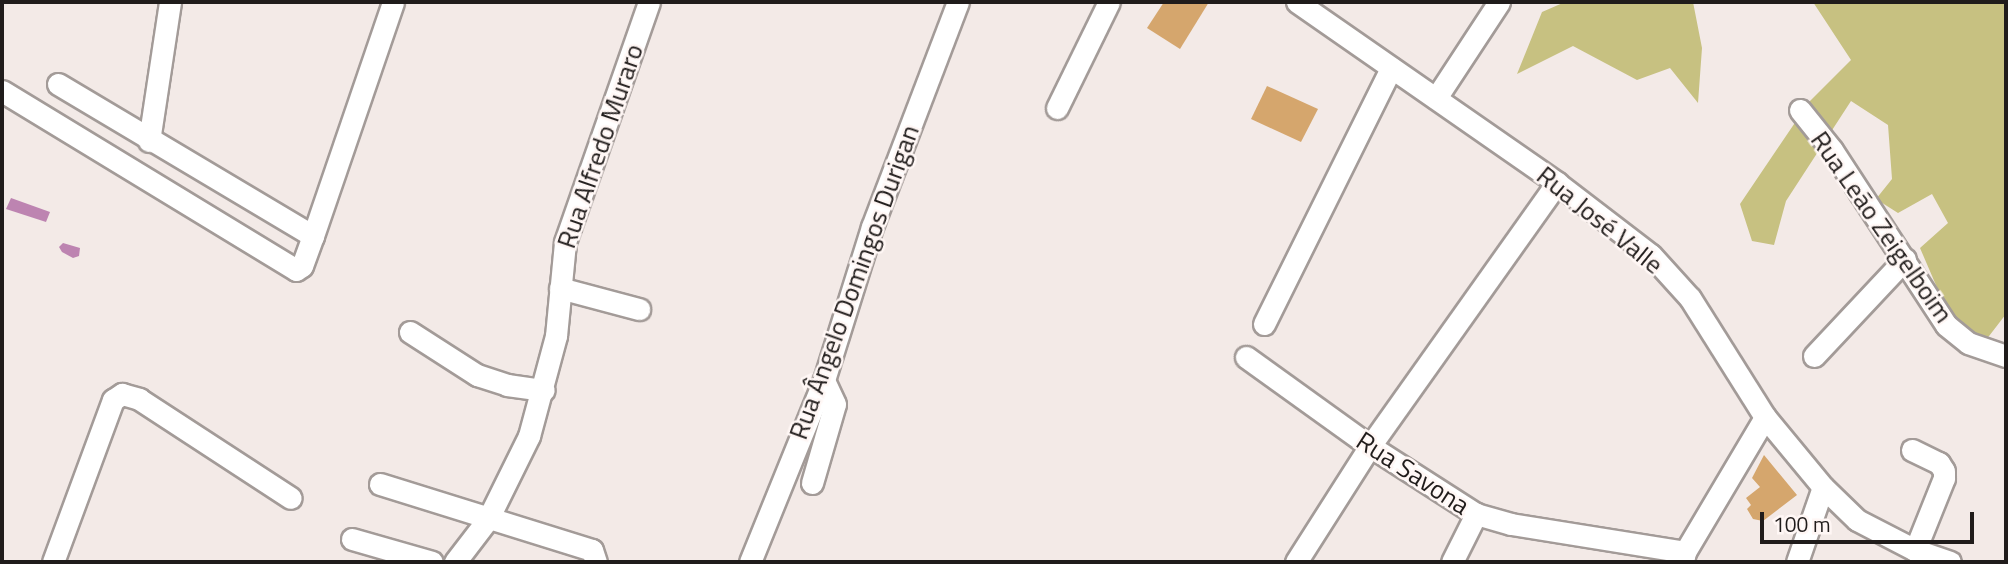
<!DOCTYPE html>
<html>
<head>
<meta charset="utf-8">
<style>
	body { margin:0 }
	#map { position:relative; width:2008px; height:564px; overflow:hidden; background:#f3eae7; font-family:"Titillium Web",sans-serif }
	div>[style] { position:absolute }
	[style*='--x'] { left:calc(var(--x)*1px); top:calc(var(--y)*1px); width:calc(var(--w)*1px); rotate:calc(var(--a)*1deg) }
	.green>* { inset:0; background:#c7c181 }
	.water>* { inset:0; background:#bd84b1 }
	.building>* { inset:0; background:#d5a66d }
	.roads { filter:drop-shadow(2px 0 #a39b98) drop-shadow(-2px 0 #a39b98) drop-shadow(0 2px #a39b98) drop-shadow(0 -2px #a39b98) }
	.minor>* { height:21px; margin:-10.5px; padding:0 10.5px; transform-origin:10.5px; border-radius:10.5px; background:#fff }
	span { translate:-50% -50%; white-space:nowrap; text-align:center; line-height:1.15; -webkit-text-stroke:5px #fff7f5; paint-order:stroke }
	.street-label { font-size:26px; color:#201c1b }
	.frame { position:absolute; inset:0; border:4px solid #201c1b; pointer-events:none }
	.scale { position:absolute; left:1760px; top:512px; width:214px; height:32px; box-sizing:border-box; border:4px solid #201c1b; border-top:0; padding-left:9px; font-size:21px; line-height:24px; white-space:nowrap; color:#201c1b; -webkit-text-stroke:5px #fff7f5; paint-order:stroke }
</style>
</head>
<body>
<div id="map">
	<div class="green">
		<i style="clip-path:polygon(1565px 2px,1693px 2px,1702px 48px,1698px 103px,1670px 68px,1637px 80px,1573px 46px,1517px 74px,1542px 12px)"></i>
		<i style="clip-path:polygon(1813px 2px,2006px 2px,2006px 314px,1986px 340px,1954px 327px,1920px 248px,1948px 223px,1932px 194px,1898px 213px,1876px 199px,1892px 179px,1888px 125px,1851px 101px,1786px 201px,1774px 245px,1752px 241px,1740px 204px,1809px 102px,1851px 60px)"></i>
	</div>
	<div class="water">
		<i style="clip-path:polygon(11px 198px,50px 212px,46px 222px,6px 209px)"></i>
		<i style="clip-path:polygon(63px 243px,80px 248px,79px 256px,73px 258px,62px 252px,59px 247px)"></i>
	</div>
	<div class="building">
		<i style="clip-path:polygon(1164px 2px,1209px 2px,1180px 49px,1147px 28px)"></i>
		<i style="clip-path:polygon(1267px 86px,1318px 109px,1301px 142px,1251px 119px)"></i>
		<i style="clip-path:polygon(1764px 455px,1797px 495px,1763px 521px,1753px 519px,1747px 509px,1751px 505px,1746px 498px,1760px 487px,1752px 478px)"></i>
	</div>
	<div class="roads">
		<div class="minor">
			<i style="--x:1297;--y:2;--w:317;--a:34.8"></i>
			<i style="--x:1557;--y:183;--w:118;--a:37.5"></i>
			<i style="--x:1651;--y:255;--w:58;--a:47.8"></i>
			<i style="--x:1690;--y:298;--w:141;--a:57.8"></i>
			<i style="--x:1765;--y:417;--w:91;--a:50.4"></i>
			<i style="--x:1823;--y:487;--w:47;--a:44.1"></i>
			<i style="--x:1857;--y:520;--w:65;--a:27.3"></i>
			<i style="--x:1915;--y:550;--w:37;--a:19"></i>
			<i style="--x:58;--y:84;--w:297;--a:30.8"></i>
			<i style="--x:2;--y:91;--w:344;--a:31.3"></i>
			<i style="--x:296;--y:270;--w:7;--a:-34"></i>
			<i style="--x:302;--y:266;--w:32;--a:-70"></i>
			<i style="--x:313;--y:236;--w:247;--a:-71.1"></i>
			<i style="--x:1436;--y:98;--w:115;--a:-56.7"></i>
			<i style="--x:1057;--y:108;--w:118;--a:-63.9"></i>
			<i style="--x:1800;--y:110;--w:51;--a:51.3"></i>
			<i style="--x:1832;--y:150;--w:209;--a:56.9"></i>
			<i style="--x:1946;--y:325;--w:28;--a:39"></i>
			<i style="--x:1968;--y:343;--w:40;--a:18.9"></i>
			<i style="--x:149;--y:141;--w:141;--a:-81.4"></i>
			<i style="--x:560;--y:288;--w:82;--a:14.9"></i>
			<i style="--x:1264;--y:324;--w:286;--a:-63.6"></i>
			<i style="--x:410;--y:332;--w:80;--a:32.7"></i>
			<i style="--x:477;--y:375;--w:32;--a:18"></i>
			<i style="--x:507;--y:385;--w:37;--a:8"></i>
			<i style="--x:1814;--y:356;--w:133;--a:-46.8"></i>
			<i style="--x:1246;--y:357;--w:153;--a:35.7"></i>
			<i style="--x:1370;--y:446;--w:126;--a:32.7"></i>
			<i style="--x:1476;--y:514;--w:36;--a:16"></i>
			<i style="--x:1511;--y:524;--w:176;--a:9.1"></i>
			<i style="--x:1912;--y:450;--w:30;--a:26"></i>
			<i style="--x:1939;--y:463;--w:9;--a:58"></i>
			<i style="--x:1944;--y:471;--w:7;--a:90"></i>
			<i style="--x:1944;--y:478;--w:78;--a:111.9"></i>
			<i style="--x:812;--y:483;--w:82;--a:-73.8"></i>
			<i style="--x:835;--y:404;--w:26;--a:-115"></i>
			<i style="--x:380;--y:484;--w:222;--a:17.3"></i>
			<i style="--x:592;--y:550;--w:13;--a:72"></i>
			<i style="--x:352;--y:539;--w:83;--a:16"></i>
			<i style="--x:53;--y:562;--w:173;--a:-69.7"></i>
			<i style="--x:113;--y:400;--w:11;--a:-34"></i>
			<i style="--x:122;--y:394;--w:18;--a:16"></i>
			<i style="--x:139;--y:399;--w:181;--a:33.1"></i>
			<i style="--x:455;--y:562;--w:54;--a:-52.5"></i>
			<i style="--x:488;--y:519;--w:93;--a:-63.7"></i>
			<i style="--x:529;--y:436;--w:104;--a:-74.9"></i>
			<i style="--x:556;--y:336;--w:94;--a:-84.5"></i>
			<i style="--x:565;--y:242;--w:254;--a:-70.7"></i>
			<i style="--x:750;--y:562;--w:196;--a:-67.9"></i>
			<i style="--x:824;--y:380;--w:160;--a:-72.6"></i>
			<i style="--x:872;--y:227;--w:241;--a:-69.1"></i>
			<i style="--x:1296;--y:562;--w:138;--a:-57.5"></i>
			<i style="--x:1370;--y:446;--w:323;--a:-54.6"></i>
			<i style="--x:1452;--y:562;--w:54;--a:-63.4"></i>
			<i style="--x:1683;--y:562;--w:10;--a:-79"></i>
			<i style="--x:1685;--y:552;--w:157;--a:-59.3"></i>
			<i style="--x:1797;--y:562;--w:79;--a:-70.9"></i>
		</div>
	</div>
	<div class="street-label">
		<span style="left:600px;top:146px;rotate:-71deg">Rua Alfredo Muraro</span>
		<span style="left:1600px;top:220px;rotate:39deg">Rua José Valle</span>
		<span style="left:1882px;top:227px;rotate:55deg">Rua Leão Zeigelboim</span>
		<span style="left:854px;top:282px;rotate:-70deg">Rua Ângelo Domingos Durigan</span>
		<span style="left:1413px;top:473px;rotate:33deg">Rua Savona</span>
	</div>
	<div class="frame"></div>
	<div class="scale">100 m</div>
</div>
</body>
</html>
